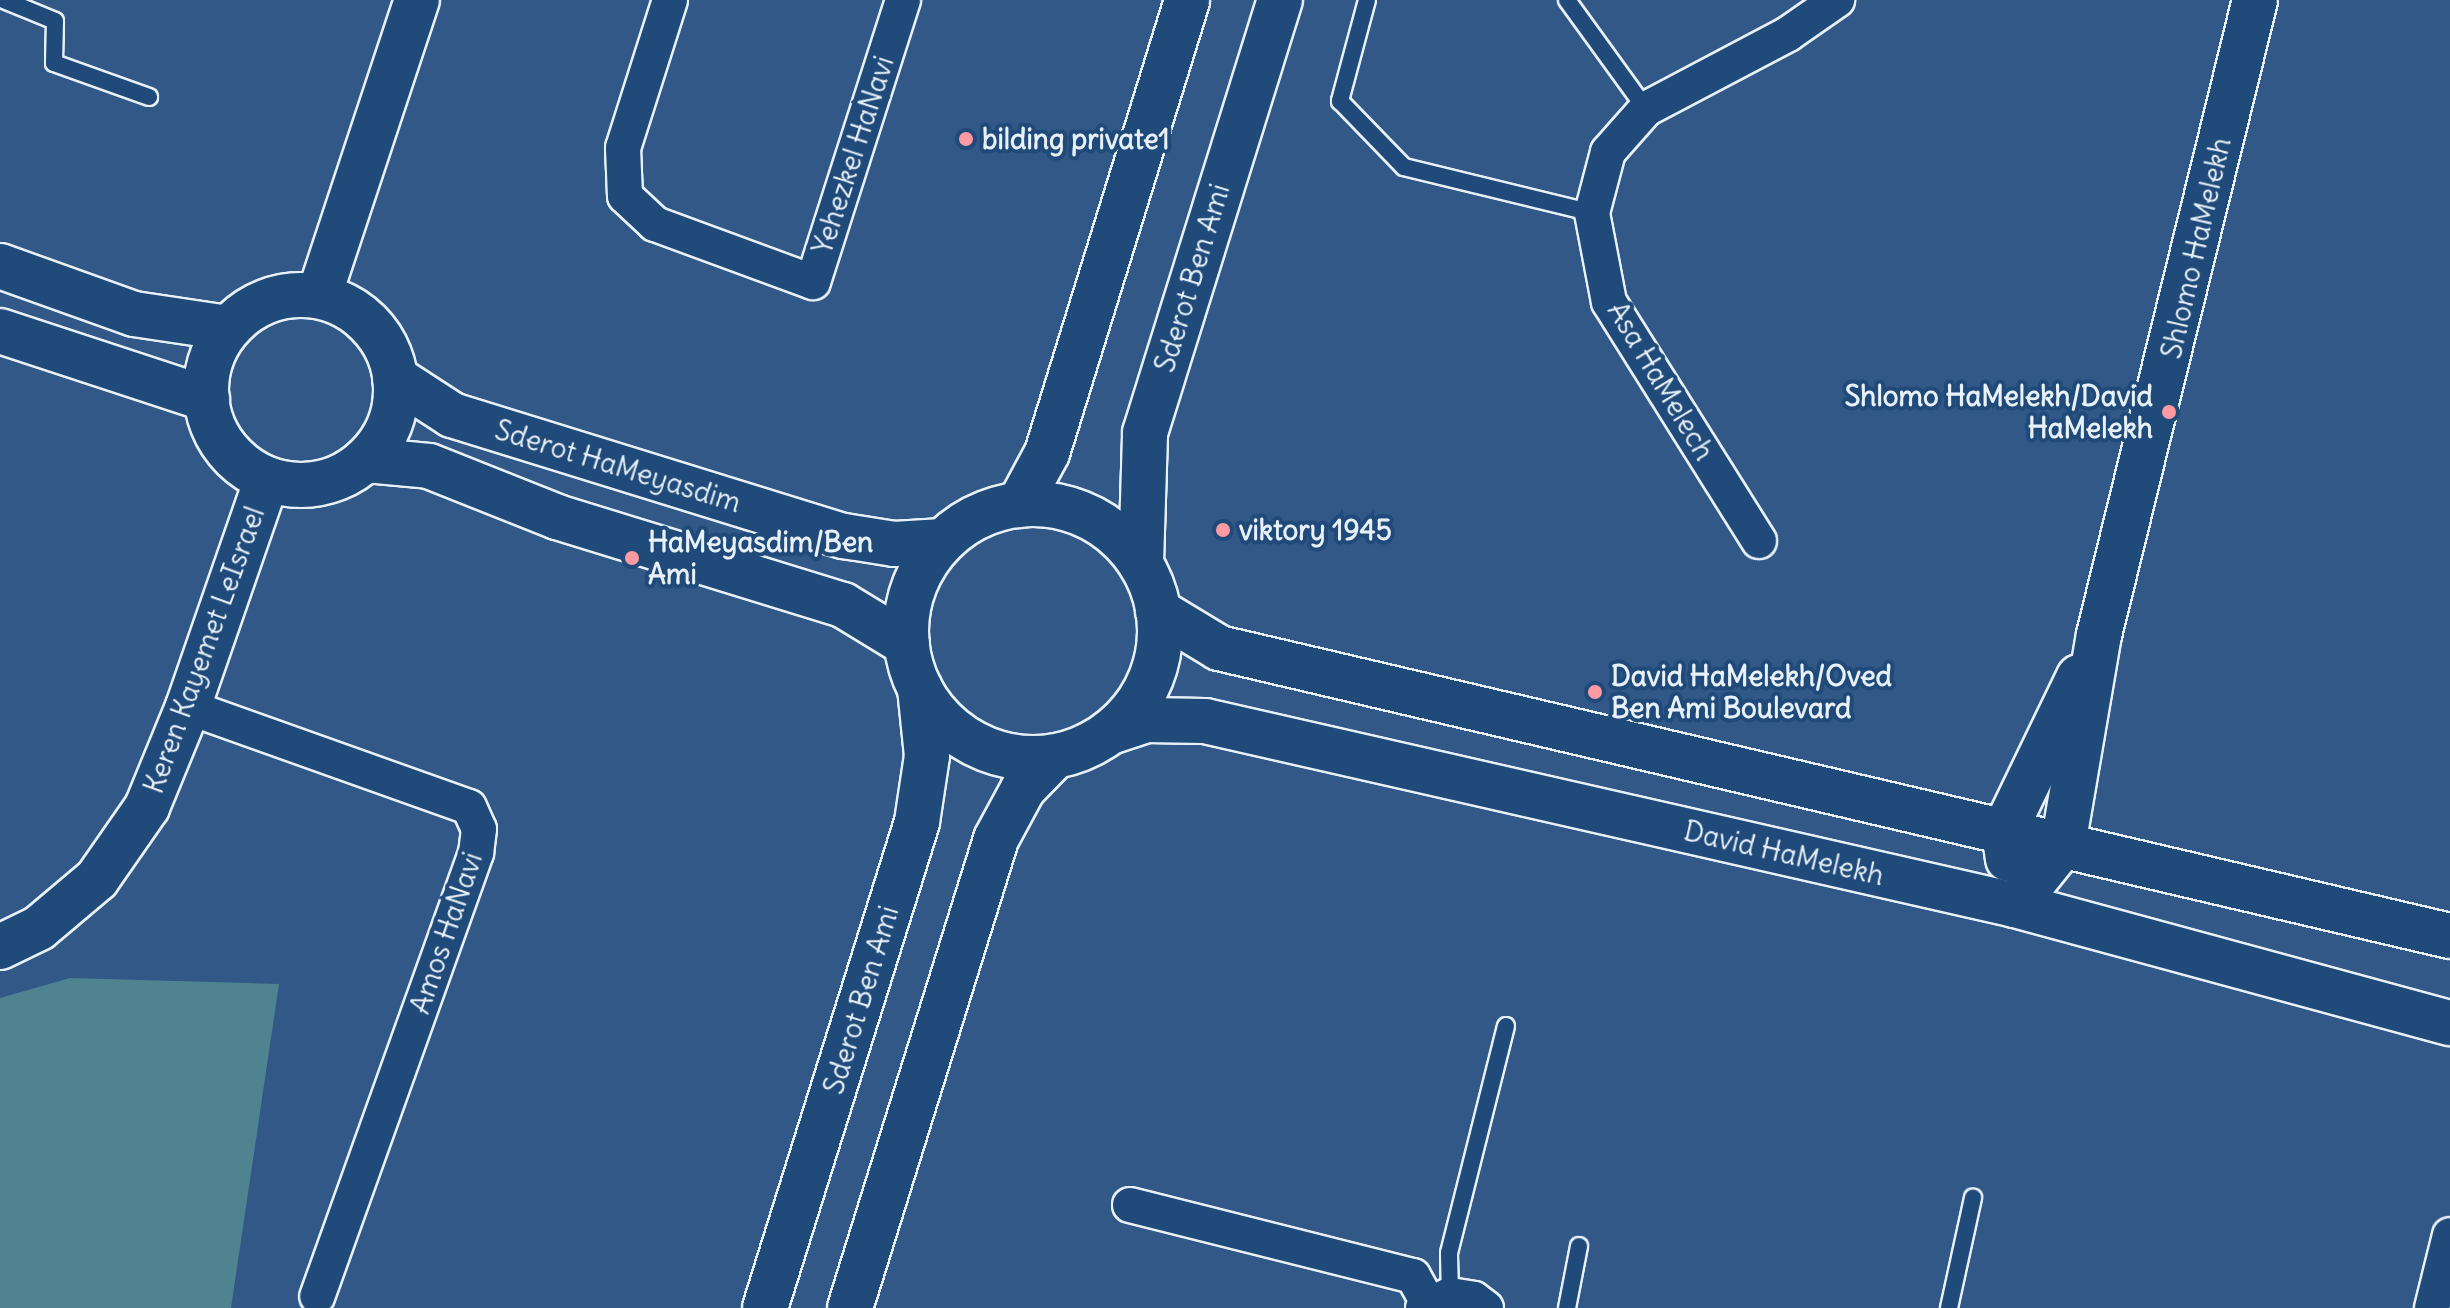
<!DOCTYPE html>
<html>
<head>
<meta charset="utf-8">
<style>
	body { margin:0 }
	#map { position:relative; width:2450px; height:1308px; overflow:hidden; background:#315887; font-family:Delius,sans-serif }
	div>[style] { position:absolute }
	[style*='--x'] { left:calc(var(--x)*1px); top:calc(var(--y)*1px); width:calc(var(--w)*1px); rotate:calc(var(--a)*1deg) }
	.green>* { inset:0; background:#4f8390 }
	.roads { filter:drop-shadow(2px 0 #e8f1f8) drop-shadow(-2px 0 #e8f1f8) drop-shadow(0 2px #e8f1f8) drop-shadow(0 -2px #e8f1f8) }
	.lane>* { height:16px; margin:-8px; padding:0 8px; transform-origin:8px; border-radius:8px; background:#1f4a7a }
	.street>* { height:34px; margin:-17px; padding:0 17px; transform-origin:17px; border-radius:17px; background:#1f4a7a }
	.secondary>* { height:44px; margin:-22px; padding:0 22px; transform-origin:22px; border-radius:22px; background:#1f4a7a }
	.secondary>.ring { margin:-22px; padding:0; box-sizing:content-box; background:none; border:44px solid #1f4a7a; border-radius:50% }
	.dots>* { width:22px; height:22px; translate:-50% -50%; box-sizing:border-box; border:4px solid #1f4a7a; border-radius:50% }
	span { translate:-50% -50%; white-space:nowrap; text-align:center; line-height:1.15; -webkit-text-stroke:8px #1f4a7a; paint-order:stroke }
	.poi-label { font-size:28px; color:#e8f1f8; font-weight:700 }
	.left { translate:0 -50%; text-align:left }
	.right { translate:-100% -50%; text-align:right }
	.street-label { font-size:28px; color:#e8f1f8 }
</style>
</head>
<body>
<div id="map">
	<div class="green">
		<i style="clip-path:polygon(70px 978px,279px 984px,231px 1308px,0 1308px,0 998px)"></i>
	</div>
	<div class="roads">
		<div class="lane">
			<i style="--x:4;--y:0;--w:55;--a:22.4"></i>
			<i style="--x:55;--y:21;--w:42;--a:91.4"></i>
			<i style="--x:54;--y:63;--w:101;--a:19.7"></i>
			<i style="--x:1367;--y:0;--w:105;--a:105"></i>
			<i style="--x:1340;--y:101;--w:92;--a:45.9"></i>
			<i style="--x:1404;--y:167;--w:194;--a:13.7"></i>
			<i style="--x:1567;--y:0;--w:135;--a:54.1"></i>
			<i style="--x:1450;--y:1295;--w:42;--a:-91.4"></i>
			<i style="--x:1449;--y:1253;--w:234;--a:-75.9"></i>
			<i style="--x:1567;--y:1308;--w:63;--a:-79"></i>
			<i style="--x:1949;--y:1308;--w:113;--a:-77.7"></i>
		</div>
		<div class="street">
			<i style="--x:670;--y:0;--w:155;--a:107.6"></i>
			<i style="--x:623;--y:148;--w:48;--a:87.6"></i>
			<i style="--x:625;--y:196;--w:41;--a:43"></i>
			<i style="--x:655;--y:224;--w:168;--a:20.2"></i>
			<i style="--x:813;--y:282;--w:296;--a:-72.3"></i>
			<i style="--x:1759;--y:541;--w:282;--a:-122.1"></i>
			<i style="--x:1609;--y:302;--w:91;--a:-100.8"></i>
			<i style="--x:1592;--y:213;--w:63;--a:-75.3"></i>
			<i style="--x:1608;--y:152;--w:57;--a:-48.5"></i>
			<i style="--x:1646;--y:109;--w:161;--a:-27.8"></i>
			<i style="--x:1788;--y:34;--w:60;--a:-34.8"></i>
			<i style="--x:188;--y:707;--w:298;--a:19.6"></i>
			<i style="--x:469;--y:807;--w:24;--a:66"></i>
			<i style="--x:479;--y:829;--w:24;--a:97"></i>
			<i style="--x:476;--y:853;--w:471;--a:109.7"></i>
			<i style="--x:1130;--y:1205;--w:292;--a:14.1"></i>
			<i style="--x:1413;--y:1276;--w:31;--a:61"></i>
			<i style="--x:1423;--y:1308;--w:30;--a:-26"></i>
			<i style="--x:1450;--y:1295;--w:24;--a:9"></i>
			<i style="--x:1474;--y:1299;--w:15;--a:37"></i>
			<i style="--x:2432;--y:1308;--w:75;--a:-76.1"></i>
		</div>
		<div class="secondary">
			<i style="--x:0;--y:266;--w:142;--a:19.7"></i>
			<i style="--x:134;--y:314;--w:95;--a:8.5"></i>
			<i class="ring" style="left:206px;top:295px;width:146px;height:146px"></i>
			<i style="--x:319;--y:296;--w:312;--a:-71.7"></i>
			<i style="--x:0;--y:331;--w:218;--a:18.2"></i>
			<i style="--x:395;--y:378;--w:68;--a:33"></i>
			<i style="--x:452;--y:415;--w:410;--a:17.2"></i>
			<i style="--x:844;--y:536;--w:51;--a:9.1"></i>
			<i style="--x:894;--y:544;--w:49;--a:-3.5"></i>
			<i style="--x:366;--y:460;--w:63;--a:5.4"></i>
			<i style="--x:429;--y:466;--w:138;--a:21.7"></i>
			<i style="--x:557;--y:517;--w:299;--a:17.1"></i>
			<i style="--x:843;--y:605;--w:75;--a:31.4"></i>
			<i class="ring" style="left:906px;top:504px;width:210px;height:210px"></i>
			<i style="--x:1019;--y:505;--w:59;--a:-61.7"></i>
			<i style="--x:1047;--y:453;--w:474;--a:-72.8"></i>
			<i style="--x:1141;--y:563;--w:130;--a:-88.2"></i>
			<i style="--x:1145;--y:433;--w:454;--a:-72.7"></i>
			<i style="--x:1158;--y:611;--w:71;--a:31.2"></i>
			<i style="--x:1219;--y:648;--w:1264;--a:13.17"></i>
			<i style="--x:1113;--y:731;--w:35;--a:-18"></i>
			<i style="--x:1146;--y:720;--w:59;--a:1"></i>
			<i style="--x:1205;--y:721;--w:831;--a:12.8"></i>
			<i style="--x:2015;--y:905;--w:451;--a:15.2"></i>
			<i style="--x:2008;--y:859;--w:27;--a:-98"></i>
			<i style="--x:2004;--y:832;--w:172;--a:-64.2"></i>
			<i style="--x:2015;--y:905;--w:77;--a:-51.3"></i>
			<i style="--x:2063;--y:845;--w:213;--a:-80.3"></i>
			<i style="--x:2099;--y:635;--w:654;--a:-76.2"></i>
			<i style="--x:0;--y:947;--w:43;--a:-26"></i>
			<i style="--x:39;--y:928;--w:76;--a:-40.2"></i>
			<i style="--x:97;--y:879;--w:88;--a:-55.2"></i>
			<i style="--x:147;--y:807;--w:108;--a:-67.7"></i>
			<i style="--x:188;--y:707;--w:241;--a:-70.9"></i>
			<i style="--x:765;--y:1308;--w:509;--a:-72.63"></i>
			<i style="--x:917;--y:822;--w:67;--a:-81.4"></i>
			<i style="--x:927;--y:756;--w:68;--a:-95.9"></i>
			<i style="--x:850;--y:1308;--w:491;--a:-72.7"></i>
			<i style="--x:996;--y:839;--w:57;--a:-61.6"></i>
			<i style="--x:1023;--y:789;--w:45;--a:-45.9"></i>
		</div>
	</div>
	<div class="dots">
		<i style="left:966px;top:139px;background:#ff9aa2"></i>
		<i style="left:2169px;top:412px;background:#ff9aa2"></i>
		<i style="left:1223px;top:530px;background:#ff9aa2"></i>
		<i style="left:632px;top:558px;background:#ff9aa2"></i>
		<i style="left:1595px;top:692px;background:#ff9aa2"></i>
	</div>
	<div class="poi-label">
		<span class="left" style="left:982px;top:139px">bilding private1</span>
		<span class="right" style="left:2153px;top:412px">Shlomo HaMelekh/David<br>HaMelekh</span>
		<span class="left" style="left:1239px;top:530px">viktory 1945</span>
		<span class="left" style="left:648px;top:558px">HaMeyasdim/Ben<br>Ami</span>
		<span class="left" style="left:1611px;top:692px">David HaMelekh/Oved<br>Ben Ami Boulevard</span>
	</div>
	<div class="street-label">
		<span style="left:853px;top:155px;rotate:-72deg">Yehezkel HaNavi</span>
		<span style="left:2196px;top:248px;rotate:-77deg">Shlomo HaMelekh</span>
		<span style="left:1192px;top:278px;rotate:-73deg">Sderot Ben Ami</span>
		<span style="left:1661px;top:381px;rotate:59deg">Asa HaMelech</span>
		<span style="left:618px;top:466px;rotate:17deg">Sderot HaMeyasdim</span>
		<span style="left:204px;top:650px;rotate:-70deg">Keren Kayemet LeIsrael</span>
		<span style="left:1784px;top:853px;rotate:13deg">David HaMelekh</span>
		<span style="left:446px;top:933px;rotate:-71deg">Amos HaNavi</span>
		<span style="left:861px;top:1000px;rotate:-73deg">Sderot Ben Ami</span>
	</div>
</div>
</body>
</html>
